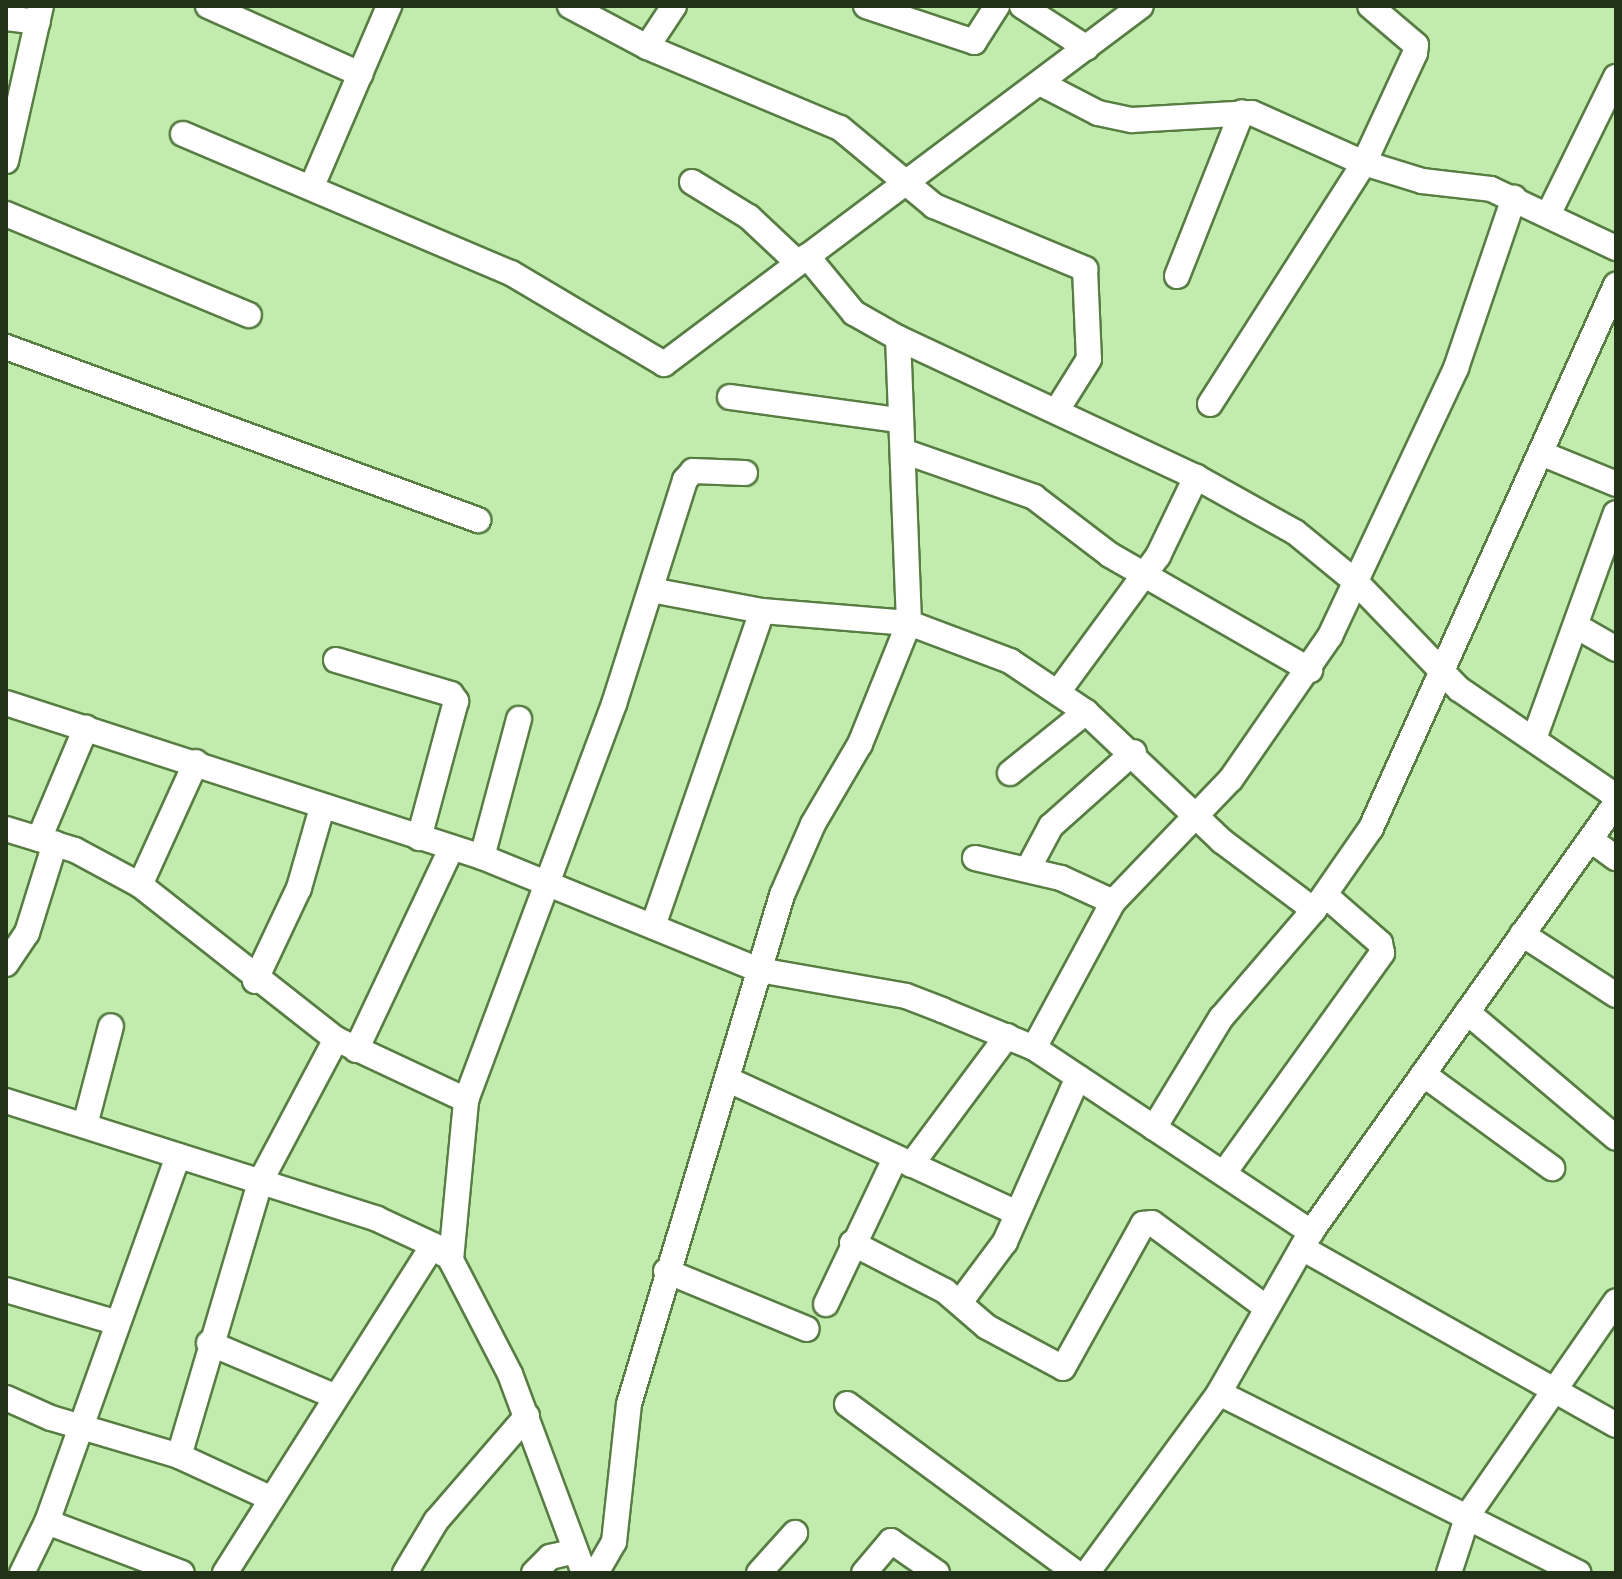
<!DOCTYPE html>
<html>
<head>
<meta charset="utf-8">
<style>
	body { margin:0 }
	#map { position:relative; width:1622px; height:1579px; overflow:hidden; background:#c1ecad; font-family:"Sofia Sans Condensed",sans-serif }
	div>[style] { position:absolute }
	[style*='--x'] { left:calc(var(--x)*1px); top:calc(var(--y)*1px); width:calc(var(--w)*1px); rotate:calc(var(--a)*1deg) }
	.roads { filter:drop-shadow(2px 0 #577d43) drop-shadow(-2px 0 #577d43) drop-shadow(0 2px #577d43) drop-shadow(0 -2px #577d43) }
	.minor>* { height:24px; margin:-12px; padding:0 12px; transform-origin:12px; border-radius:12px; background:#fff }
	span { translate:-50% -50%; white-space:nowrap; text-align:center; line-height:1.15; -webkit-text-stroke:6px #fefefe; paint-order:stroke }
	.frame { position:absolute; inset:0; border:8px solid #223219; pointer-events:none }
</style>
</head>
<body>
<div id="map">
	<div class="roads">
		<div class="minor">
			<i style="--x:208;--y:6;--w:167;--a:24.1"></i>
			<i style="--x:570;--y:6;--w:87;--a:28"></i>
			<i style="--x:647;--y:47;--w:209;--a:22.8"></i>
			<i style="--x:840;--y:128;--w:122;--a:39.7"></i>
			<i style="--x:934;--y:206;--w:164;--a:22.6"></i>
			<i style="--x:1085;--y:269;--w:90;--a:87.5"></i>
			<i style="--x:1089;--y:359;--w:60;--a:122.1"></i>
			<i style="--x:866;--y:6;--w:114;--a:18.4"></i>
			<i style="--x:974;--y:42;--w:43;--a:-57.4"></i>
			<i style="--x:1022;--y:6;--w:77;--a:32.9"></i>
			<i style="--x:6;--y:18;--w:32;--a:7"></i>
			<i style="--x:647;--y:47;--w:49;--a:-56.6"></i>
			<i style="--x:1040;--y:83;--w:65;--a:27.3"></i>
			<i style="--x:1098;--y:113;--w:35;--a:12"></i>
			<i style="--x:1132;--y:120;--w:120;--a:-3.3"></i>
			<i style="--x:1252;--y:113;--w:123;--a:24.1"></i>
			<i style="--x:1364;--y:163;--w:61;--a:17.2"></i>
			<i style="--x:1422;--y:181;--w:69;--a:6.6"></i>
			<i style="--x:1491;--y:189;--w:138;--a:25.3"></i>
			<i style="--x:183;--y:134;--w:356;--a:23"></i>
			<i style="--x:511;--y:273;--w:178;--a:30.7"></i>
			<i style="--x:664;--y:364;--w:596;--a:-36.89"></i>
			<i style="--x:6;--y:161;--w:159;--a:-77.3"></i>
			<i style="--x:692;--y:182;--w:67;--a:31.6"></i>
			<i style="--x:749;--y:217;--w:66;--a:43.2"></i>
			<i style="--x:312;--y:186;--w:196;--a:-66.8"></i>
			<i style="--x:6;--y:214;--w:263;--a:22.6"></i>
			<i style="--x:1548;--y:215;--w:154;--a:-63.8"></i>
			<i style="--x:807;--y:256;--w:74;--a:50.5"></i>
			<i style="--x:854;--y:313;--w:51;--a:29.6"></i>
			<i style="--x:898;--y:338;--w:329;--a:25"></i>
			<i style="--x:1196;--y:477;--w:113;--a:29.1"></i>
			<i style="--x:1295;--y:532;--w:80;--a:39.4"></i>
			<i style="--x:1357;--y:583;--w:147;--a:46.1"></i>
			<i style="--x:1459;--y:689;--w:190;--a:34.3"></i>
			<i style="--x:1177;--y:276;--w:176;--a:-68.4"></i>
			<i style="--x:6;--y:347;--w:503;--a:20.13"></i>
			<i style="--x:730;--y:397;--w:171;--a:7.8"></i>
			<i style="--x:1210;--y:404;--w:286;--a:-57.4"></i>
			<i style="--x:1364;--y:163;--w:121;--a:-65.1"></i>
			<i style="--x:1415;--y:53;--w:8;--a:-83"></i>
			<i style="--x:1416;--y:45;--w:60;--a:-139.7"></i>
			<i style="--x:903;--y:451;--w:139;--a:19.3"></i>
			<i style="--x:1034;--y:497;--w:96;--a:37.3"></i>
			<i style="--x:1110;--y:555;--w:231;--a:29.9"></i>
			<i style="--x:1543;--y:454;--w:79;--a:22.3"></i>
			<i style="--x:651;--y:590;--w:113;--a:10.7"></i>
			<i style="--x:762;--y:611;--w:147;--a:4.7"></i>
			<i style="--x:909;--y:623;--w:108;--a:20.6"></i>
			<i style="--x:1010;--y:661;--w:92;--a:33.9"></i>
			<i style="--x:1086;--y:712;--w:187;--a:43.5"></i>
			<i style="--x:1222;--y:841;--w:115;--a:36.9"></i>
			<i style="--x:1576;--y:626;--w:46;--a:29.9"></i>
			<i style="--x:336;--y:660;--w:120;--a:16.5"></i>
			<i style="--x:451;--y:694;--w:9;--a:54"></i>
			<i style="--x:456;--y:701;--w:142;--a:105.1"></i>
			<i style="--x:1058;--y:692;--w:169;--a:-53.7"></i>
			<i style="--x:1158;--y:556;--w:88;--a:-64.3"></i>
			<i style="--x:6;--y:703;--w:500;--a:17.93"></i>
			<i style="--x:482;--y:857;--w:299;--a:22.2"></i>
			<i style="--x:759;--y:970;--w:149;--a:10"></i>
			<i style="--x:906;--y:996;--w:39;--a:21"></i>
			<i style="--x:942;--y:1010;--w:100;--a:22.4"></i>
			<i style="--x:1034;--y:1048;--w:333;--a:33.6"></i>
			<i style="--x:1534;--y:739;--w:240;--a:-70.1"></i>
			<i style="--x:1010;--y:773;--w:97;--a:-38.8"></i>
			<i style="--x:6;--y:829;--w:72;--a:16.9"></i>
			<i style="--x:75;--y:850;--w:74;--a:28.3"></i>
			<i style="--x:140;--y:885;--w:249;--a:38.2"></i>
			<i style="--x:336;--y:1039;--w:144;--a:25.1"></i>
			<i style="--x:39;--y:839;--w:121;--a:-67.1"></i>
			<i style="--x:1591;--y:840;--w:31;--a:36"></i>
			<i style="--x:482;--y:857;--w:143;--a:-75"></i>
			<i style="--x:975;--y:858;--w:88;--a:13.1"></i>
			<i style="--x:1061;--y:878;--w:57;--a:24.8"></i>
			<i style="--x:1028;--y:869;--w:49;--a:-61.9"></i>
			<i style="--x:1051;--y:826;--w:111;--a:-41.7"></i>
			<i style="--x:140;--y:885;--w:135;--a:-65.5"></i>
			<i style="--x:653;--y:926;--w:333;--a:-70.9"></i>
			<i style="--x:1522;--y:934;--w:112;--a:33"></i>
			<i style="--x:6;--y:964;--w:37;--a:-56"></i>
			<i style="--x:27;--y:933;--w:94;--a:-72.7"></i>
			<i style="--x:255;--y:981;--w:103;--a:-64.7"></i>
			<i style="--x:299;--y:888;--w:83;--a:-74"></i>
			<i style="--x:1467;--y:1012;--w:195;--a:40.2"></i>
			<i style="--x:1034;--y:1048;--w:166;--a:-61.6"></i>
			<i style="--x:1113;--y:902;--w:170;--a:-46.2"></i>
			<i style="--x:1231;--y:779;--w:174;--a:-55.3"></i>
			<i style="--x:1330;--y:636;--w:296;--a:-64.8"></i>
			<i style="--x:1456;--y:368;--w:180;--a:-71.2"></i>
			<i style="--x:356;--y:1050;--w:222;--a:-64.7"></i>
			<i style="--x:1423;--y:1074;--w:160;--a:36.1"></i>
			<i style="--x:729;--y:1080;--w:317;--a:24.8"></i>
			<i style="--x:6;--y:1101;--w:389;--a:17.6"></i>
			<i style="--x:377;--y:1219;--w:62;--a:24.9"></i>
			<i style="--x:85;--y:1125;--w:102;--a:-75.3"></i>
			<i style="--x:1154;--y:1128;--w:129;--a:-58.7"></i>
			<i style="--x:1221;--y:1018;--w:143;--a:-49.3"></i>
			<i style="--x:1314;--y:910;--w:100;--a:-55.2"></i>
			<i style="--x:1371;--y:828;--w:596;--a:-65.72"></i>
			<i style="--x:911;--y:1165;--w:161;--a:-53.3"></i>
			<i style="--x:1224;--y:1173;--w:271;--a:-54.3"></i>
			<i style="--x:1382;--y:953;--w:10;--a:-101"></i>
			<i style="--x:1380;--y:943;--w:73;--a:-138.9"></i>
			<i style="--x:852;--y:1243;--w:105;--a:27.3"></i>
			<i style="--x:945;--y:1291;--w:55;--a:40.6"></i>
			<i style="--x:987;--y:1327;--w:86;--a:28.3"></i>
			<i style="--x:1063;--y:1368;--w:165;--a:-60.9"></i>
			<i style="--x:1143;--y:1224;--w:9;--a:-6"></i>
			<i style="--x:1152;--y:1223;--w:143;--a:36.5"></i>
			<i style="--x:1302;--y:1248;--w:360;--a:29.4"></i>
			<i style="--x:666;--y:1271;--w:152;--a:22.4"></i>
			<i style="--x:6;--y:1290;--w:114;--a:16.4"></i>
			<i style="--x:961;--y:1301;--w:74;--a:-53.3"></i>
			<i style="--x:1005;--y:1242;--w:180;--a:-66.1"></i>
			<i style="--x:826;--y:1304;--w:161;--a:-64.6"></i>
			<i style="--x:209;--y:1343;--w:136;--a:23"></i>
			<i style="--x:1219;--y:1393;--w:402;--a:26.6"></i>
			<i style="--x:6;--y:1398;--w:49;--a:24"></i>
			<i style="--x:51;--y:1418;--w:134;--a:16.5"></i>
			<i style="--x:179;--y:1456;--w:100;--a:24.8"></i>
			<i style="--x:847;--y:1404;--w:285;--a:36.4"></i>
			<i style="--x:179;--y:1456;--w:286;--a:-73.5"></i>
			<i style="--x:260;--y:1182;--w:162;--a:-62"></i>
			<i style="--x:47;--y:1522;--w:144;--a:20.7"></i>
			<i style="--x:22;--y:1573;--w:57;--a:-63.9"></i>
			<i style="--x:47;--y:1522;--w:389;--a:-70.3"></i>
			<i style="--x:225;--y:1573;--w:388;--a:-57.6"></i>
			<i style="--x:433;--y:1245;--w:13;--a:42"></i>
			<i style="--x:405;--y:1573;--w:61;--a:-59.2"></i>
			<i style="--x:436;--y:1521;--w:139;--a:-49.1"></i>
			<i style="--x:534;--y:1573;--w:23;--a:-45"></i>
			<i style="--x:550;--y:1557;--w:26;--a:-13"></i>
			<i style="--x:584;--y:1573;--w:212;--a:-110.4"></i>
			<i style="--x:510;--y:1374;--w:128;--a:-117.4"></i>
			<i style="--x:451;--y:1260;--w:161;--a:-84.6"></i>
			<i style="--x:466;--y:1100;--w:423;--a:-69.5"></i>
			<i style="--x:614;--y:704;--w:235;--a:-72.4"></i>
			<i style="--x:685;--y:480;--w:12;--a:-48"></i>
			<i style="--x:693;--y:471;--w:52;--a:2.2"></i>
			<i style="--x:596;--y:1573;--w:36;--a:-60"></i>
			<i style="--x:614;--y:1542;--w:139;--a:-83.8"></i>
			<i style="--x:629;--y:1404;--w:531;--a:-73.27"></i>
			<i style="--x:782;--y:895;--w:77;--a:-66.4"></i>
			<i style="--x:813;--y:824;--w:93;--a:-59.6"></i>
			<i style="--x:860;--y:744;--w:131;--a:-68"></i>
			<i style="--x:909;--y:623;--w:285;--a:-92.2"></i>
			<i style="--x:759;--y:1573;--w:54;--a:-48"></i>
			<i style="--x:864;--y:1573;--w:42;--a:-49.8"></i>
			<i style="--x:891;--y:1541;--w:56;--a:34.8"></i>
			<i style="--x:1087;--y:1573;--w:223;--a:-53.7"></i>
			<i style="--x:1219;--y:1393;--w:185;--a:-60.3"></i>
			<i style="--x:1311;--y:1232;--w:526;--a:-54.59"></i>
			<i style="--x:1449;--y:1573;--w:61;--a:-71.9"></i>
			<i style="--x:1468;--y:1515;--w:260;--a:-55.3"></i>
		</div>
	</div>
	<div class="frame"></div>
</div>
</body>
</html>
